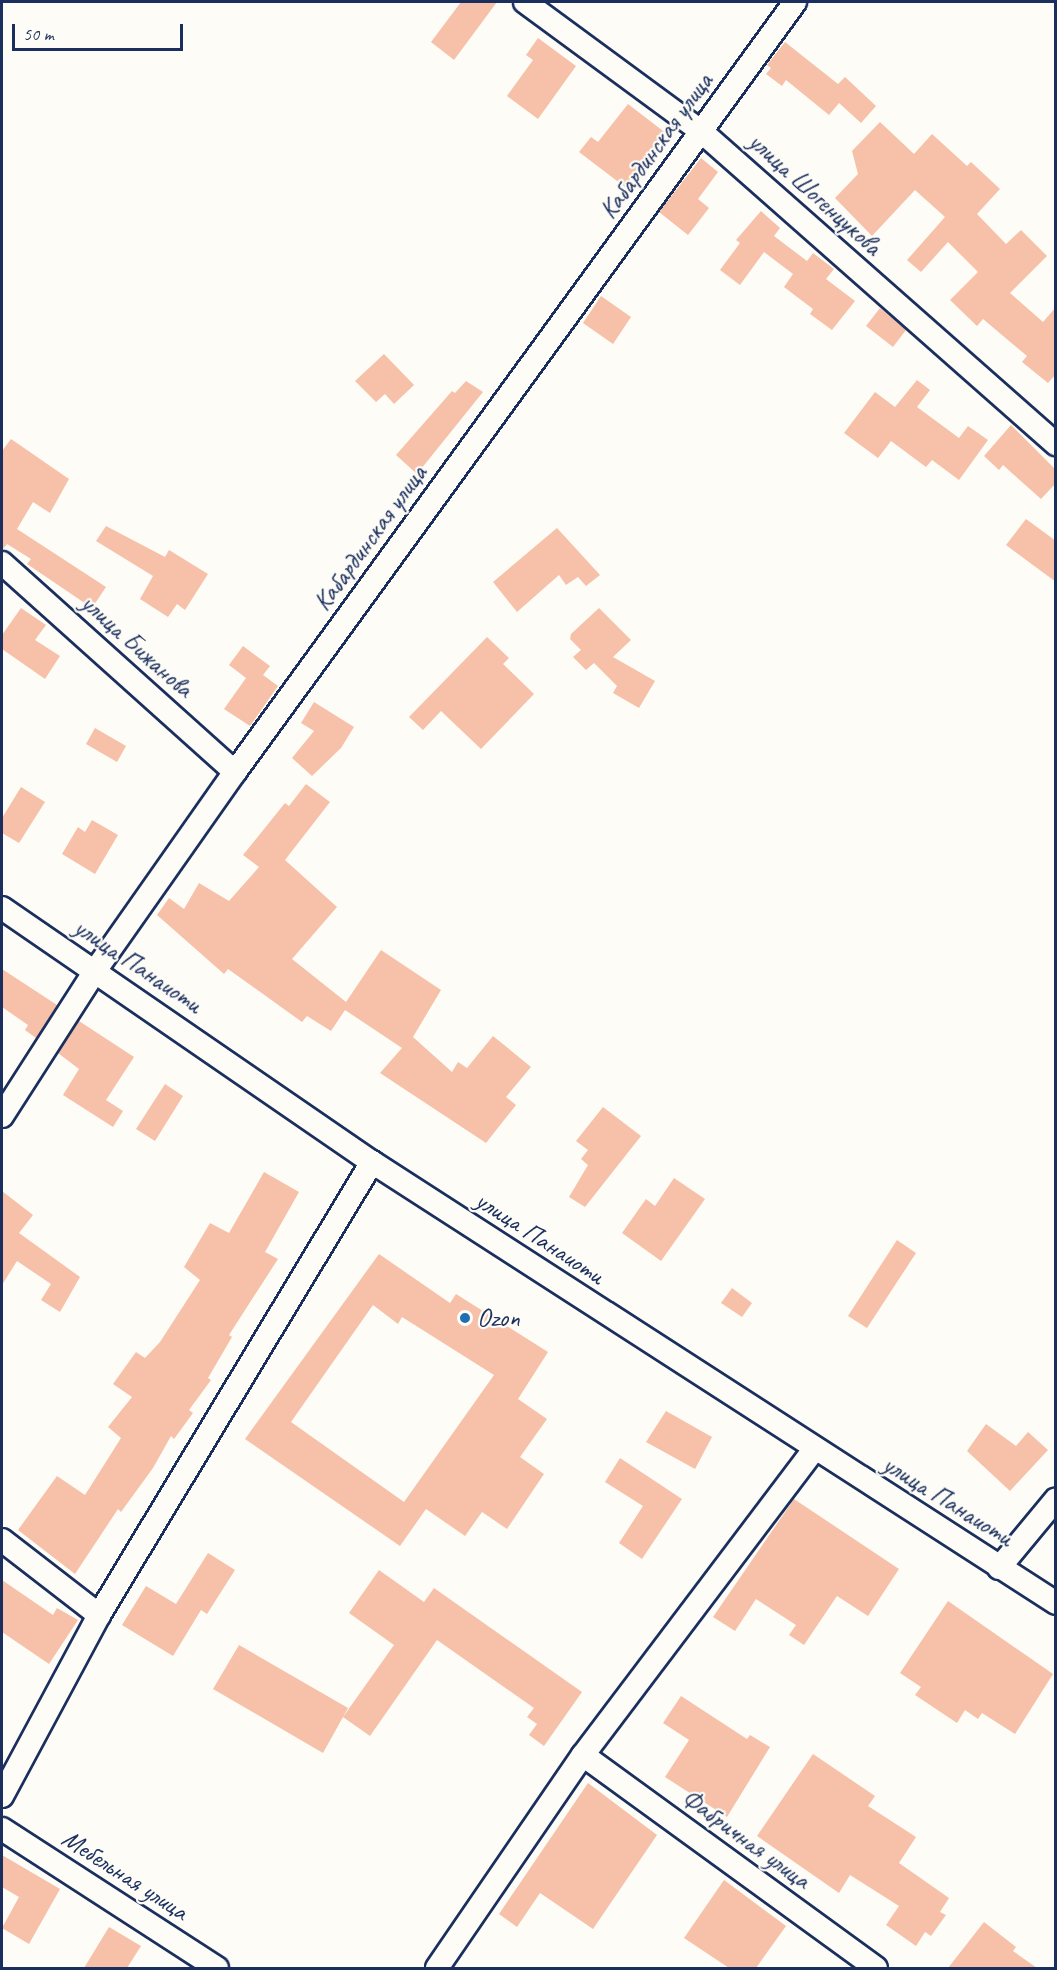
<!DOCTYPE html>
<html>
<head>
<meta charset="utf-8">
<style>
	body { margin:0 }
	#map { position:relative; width:1057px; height:1970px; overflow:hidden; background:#fdfcf7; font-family:Caveat,sans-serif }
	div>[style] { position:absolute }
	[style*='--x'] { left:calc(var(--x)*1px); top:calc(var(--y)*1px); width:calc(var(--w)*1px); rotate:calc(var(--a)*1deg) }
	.building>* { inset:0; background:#f6c1a8 }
	.roads { filter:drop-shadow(2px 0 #1b2f5e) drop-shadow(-2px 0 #1b2f5e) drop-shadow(0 2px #1b2f5e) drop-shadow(0 -2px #1b2f5e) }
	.minor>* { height:22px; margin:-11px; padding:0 11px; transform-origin:11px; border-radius:11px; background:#fdfcf7 }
	.dots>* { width:16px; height:16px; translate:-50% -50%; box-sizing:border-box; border:3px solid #fdfcf7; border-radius:50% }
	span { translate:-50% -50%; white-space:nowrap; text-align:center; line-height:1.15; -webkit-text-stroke:4.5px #fdfcf7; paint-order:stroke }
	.street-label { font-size:26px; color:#1b2f5e }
	.poi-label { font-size:26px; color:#1b2f5e }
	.left { translate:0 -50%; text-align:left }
	.frame { position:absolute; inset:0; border:3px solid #1b2f5e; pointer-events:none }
	.scale { position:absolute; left:12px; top:24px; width:171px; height:27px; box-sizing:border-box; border:3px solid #1b2f5e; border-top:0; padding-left:8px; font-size:18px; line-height:21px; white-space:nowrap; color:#1b2f5e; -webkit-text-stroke:4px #fdfcf7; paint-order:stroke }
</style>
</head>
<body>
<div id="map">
	<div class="building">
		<i style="clip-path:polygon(461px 2px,497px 2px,454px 60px,431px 42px)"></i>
		<i style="clip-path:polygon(538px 38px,576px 66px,538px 119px,507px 96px,533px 60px,526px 55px)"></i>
		<i style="clip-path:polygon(785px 42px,838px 84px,845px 77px,876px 106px,861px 123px,839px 103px,829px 115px,786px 80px,782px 86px,766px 74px,771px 68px,767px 65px)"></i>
		<i style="clip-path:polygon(628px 104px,667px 134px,625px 187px,579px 152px,591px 137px,598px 142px)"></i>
		<i style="clip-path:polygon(880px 122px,914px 154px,932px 134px,967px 166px,971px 162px,1000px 189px,977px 214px,1006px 244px,1021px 230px,1047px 256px,1010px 293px,1043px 322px,1056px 307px,1056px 374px,1048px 383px,1022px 362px,1027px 356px,983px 319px,977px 326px,950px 300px,978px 272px,948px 242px,921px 272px,907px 260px,945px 217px,915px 190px,872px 236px,835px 198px,858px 174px,852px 151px)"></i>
		<i style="clip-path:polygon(701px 158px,718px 172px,698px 199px,709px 208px,688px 235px,659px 212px)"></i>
		<i style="clip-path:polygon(761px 211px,780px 228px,774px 236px,807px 261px,813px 253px,834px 269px,826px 279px,855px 301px,832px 330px,810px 314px,813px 309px,784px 287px,793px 274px,764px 252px,740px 285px,720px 270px,740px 243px,736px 240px)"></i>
		<i style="clip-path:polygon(601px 296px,631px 317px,613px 344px,583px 323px)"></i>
		<i style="clip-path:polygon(880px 308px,906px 330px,893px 347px,866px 326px)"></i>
		<i style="clip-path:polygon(384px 354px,414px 385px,394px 404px,385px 394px,376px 402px,355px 381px)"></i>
		<i style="clip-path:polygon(917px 380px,930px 390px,917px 407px,959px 438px,968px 426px,988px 440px,959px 480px,932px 460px,926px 467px,891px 441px,878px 458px,844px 433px,875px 392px,895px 407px)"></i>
		<i style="clip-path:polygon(466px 381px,483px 392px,417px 474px,396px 455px,452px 391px,455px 393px)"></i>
		<i style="clip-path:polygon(1011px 425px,1056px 470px,1056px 483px,1041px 499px,1003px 465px,999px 470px,984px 456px)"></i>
		<i style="clip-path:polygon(11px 439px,69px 479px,50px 513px,33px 502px,17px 529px,106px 587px,92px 608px,27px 564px,31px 559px,7px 544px,2px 550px,2px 451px)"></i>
		<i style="clip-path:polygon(1026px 519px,1056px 541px,1056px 582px,1006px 545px)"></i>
		<i style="clip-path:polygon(106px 526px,165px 557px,169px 550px,208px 574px,185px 610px,177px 604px,168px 617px,140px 599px,153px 576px,96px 541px)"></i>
		<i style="clip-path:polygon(557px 528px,600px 575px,586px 586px,578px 577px,566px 585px,559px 575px,517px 612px,493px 582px)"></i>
		<i style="clip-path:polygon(21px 608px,46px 625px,35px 640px,60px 656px,45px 679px,2px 649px,2px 635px)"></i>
		<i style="clip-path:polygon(599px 608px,631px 640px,613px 657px,655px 681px,639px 708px,613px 693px,617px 686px,594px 663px,586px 670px,573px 657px,581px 650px,570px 639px,571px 634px)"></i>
		<i style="clip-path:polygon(487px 637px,509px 658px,503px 664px,534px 694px,481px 749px,441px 711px,423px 730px,409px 717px)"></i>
		<i style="clip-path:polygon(243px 646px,270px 666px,263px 675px,278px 686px,250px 726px,224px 709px,246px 678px,229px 665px)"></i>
		<i style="clip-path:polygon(314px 702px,354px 727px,341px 748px,312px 776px,292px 758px,314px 731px,301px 723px)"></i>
		<i style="clip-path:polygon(95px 728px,126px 746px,117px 762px,86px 744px)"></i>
		<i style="clip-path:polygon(306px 784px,330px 802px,285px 860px,337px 907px,292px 959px,346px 1002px,381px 950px,441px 990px,413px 1037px,452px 1072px,458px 1062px,467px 1068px,493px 1036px,531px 1067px,506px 1097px,516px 1105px,486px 1143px,380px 1073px,402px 1048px,345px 1010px,331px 1031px,307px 1016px,302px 1022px,228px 969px,224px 974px,157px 915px,169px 898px,184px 909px,199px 883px,229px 901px,259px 867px,243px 855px,285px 803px,289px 806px)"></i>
		<i style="clip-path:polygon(21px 787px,45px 802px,19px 843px,2px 833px,2px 818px)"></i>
		<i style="clip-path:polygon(92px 820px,118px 835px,95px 874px,62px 854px,78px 827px,85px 832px)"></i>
		<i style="clip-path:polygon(2px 969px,57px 1005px,36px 1038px,25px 1030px,28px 1025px,2px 1007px)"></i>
		<i style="clip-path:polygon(79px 1021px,134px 1057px,106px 1100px,123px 1111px,113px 1127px,63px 1095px,79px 1069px,58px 1053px)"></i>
		<i style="clip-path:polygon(165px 1084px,183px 1096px,155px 1141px,136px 1129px)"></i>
		<i style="clip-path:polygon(603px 1107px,641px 1136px,585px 1207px,569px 1197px,588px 1165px,581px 1159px,588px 1150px,576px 1141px)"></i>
		<i style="clip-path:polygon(264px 1172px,299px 1192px,265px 1252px,278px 1259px,229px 1335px,232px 1337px,208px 1378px,211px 1380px,189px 1410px,193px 1413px,174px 1439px,171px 1436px,153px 1468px,121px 1512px,118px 1509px,75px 1574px,18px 1530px,57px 1476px,85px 1495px,121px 1438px,108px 1427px,132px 1397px,113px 1384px,136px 1352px,145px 1358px,160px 1342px,200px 1280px,184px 1267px,210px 1223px,229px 1233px)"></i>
		<i style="clip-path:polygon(674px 1178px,705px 1199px,661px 1261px,622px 1233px,646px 1199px,655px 1206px)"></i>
		<i style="clip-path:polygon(2px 1191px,33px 1215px,19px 1233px,80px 1277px,60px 1312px,41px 1300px,51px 1284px,17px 1261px,2px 1285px)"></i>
		<i style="clip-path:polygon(897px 1240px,916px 1253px,867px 1328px,848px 1316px)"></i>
		<i style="clip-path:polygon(evenodd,379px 1254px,450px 1303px,456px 1294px,548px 1352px,518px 1399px,547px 1419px,520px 1457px,544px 1474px,507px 1529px,482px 1512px,465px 1536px,426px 1509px,400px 1546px,245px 1439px,379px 1254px,373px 1305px,398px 1324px,402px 1317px,494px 1375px,404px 1502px,291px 1422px,373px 1305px)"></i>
		<i style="clip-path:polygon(732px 1288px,752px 1303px,742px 1317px,721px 1303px)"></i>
		<i style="clip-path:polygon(666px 1411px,712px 1437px,695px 1469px,646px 1442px)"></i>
		<i style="clip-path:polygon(986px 1424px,1016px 1446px,1028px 1432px,1048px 1450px,1010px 1491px,967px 1451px)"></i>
		<i style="clip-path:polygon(620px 1458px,682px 1499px,642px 1559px,619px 1543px,643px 1506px,605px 1482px)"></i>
		<i style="clip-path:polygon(794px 1499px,899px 1569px,868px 1616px,837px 1596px,804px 1645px,789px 1635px,796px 1625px,756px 1599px,735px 1631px,713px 1617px)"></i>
		<i style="clip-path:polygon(208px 1553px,235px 1570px,207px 1614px,201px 1610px,173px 1656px,122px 1625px,146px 1586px,176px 1604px)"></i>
		<i style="clip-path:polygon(379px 1570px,424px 1602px,434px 1588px,582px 1692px,544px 1746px,529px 1735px,537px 1724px,527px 1717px,534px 1708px,437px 1640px,370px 1736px,343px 1717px,323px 1753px,213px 1689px,239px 1645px,348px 1708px,343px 1717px,394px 1645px,349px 1613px)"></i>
		<i style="clip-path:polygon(2px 1580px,53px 1615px,57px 1608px,78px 1620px,49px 1664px,2px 1632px)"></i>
		<i style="clip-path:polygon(948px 1601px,1053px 1674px,1015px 1734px,982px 1713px,978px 1719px,965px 1710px,957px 1723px,915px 1695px,921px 1687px,900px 1673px)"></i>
		<i style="clip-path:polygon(681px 1696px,747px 1739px,750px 1735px,770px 1747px,727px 1817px,665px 1777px,689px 1740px,663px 1723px)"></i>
		<i style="clip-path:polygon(813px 1754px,875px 1796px,868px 1806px,916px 1837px,899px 1863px,949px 1898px,940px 1912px,946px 1915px,931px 1936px,925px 1932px,916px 1946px,886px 1925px,899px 1906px,850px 1875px,839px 1893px,757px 1836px)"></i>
		<i style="clip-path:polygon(588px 1783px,657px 1835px,593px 1929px,540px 1893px,517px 1927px,499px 1914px)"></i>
		<i style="clip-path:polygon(2px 1855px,60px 1889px,29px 1944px,2px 1928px,19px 1897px,2px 1887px)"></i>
		<i style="clip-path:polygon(724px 1880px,786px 1926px,756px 1968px,729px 1968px,684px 1938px)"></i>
		<i style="clip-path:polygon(984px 1922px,1016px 1947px,1013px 1951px,1037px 1968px,948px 1968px)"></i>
		<i style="clip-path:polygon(109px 1927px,141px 1946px,127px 1968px,84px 1968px)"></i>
	</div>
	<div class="roads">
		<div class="minor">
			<i style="--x:525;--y:2;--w:220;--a:36.3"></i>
			<i style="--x:702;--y:132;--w:472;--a:41.4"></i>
			<i style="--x:2;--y:563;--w:313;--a:41.9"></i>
			<i style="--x:2;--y:908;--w:449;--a:34.5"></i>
			<i style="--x:372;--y:1162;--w:814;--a:32.81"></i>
			<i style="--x:2;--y:1116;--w:172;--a:-57.3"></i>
			<i style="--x:95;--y:971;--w:243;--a:-54.9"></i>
			<i style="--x:235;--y:772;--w:952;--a:-53.97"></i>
			<i style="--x:2;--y:1540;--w:123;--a:37.7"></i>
			<i style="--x:999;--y:1568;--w:89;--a:-50.4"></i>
			<i style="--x:583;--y:1755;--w:362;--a:36"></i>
			<i style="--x:2;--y:1796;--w:205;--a:-61.8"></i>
			<i style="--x:99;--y:1615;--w:529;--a:-58.92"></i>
			<i style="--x:2;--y:1829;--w:256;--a:32.9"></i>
			<i style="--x:437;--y:1968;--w:258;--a:-55.6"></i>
			<i style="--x:583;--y:1755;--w:383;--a:-52.9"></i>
		</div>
	</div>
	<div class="dots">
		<i style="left:465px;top:1318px;background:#1f6fb2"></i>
	</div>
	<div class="street-label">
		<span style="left:656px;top:146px;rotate:-54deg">Кабардинская улица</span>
		<span style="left:815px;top:194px;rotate:42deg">улица Шогенцукова</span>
		<span style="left:370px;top:538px;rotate:-54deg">Кабардинская улица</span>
		<span style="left:137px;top:646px;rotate:42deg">улица Бижанова</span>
		<span style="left:138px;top:966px;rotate:34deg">улица Панаиоти</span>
		<span style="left:540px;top:1238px;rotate:33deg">улица Панаиоти</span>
		<span style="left:948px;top:1501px;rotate:32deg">улица Панаиоти</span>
		<span style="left:746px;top:1839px;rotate:36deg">Фабричная улица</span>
		<span style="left:125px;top:1875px;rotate:33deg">Мебельная улица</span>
	</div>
	<div class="poi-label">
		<span class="left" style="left:477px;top:1318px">Ozon</span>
	</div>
	<div class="frame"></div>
	<div class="scale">50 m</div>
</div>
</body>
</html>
